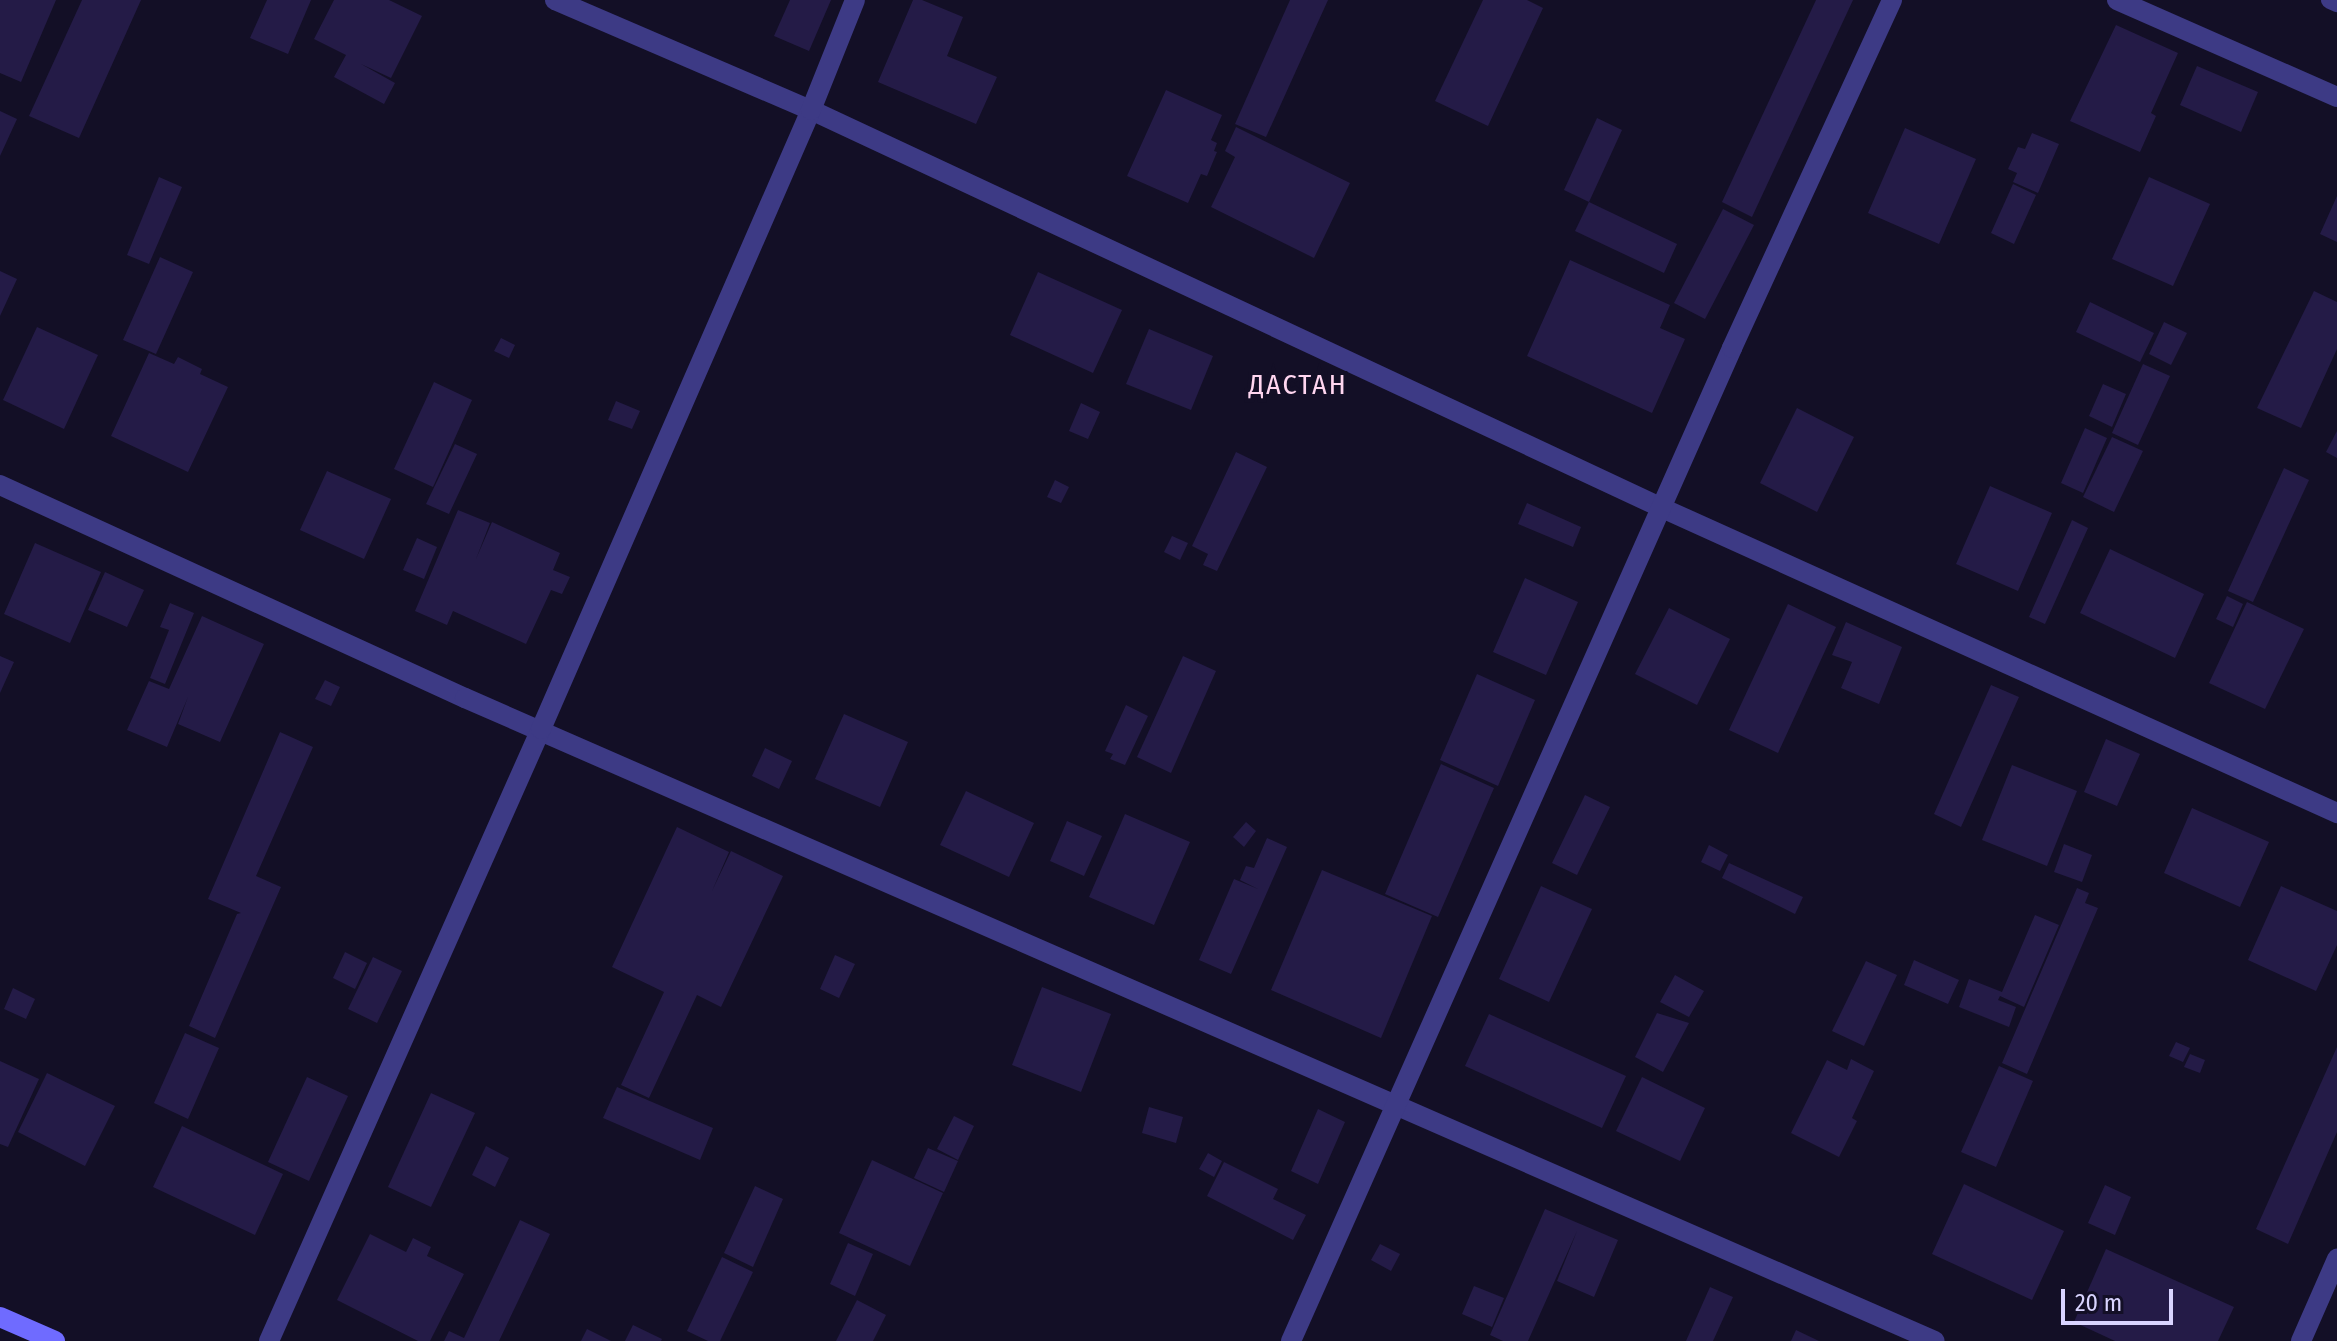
<!DOCTYPE html>
<html>
<head>
<meta charset="utf-8">
<style>
	body { margin:0 }
	#map { position:relative; width:2337px; height:1341px; overflow:hidden; background:#130f26; font-family:"Fira Sans Condensed",sans-serif }
	div>[style] { position:absolute }
	[style*='--x'] { left:calc(var(--x)*1px); top:calc(var(--y)*1px); width:calc(var(--w)*1px); rotate:calc(var(--a)*1deg) }
	.building>* { inset:0; background:#241b47 }
	.lane>* { height:18px; margin:-9px; padding:0 9px; transform-origin:9px; border-radius:9px; background:#3d3a85 }
	.street>* { height:20px; margin:-10px; padding:0 10px; transform-origin:10px; border-radius:10px; background:#3d3a85 }
	.secondary>* { height:20px; margin:-10px; padding:0 10px; transform-origin:10px; border-radius:10px; background:#6f6bff }
	span { translate:-50% -50%; white-space:nowrap; text-align:center; line-height:1.15; -webkit-text-stroke:8px #130f26; paint-order:stroke }
	.quarter-label { font-size:28px; color:#ffd6f0; letter-spacing:2px }
	.scale { position:absolute; left:2061px; top:1289px; width:112px; height:36px; box-sizing:border-box; border:4px solid #d9d4ff; border-top:0; padding-left:10px; font-size:24px; line-height:28px; white-space:nowrap; color:#d9d4ff; -webkit-text-stroke:6px #130f26; paint-order:stroke }
</style>
</head>
<body>
<div id="map">
	<div class="building">
		<i style="clip-path:polygon(0 0,56px 0,21px 82px,0 73px)"></i>
		<i style="clip-path:polygon(82px 0,141px 0,79px 138px,29px 116px)"></i>
		<i style="clip-path:polygon(267px 0,311px 0,288px 54px,250px 38px)"></i>
		<i style="clip-path:polygon(334px 0,389px 0,422px 16px,391px 78px,361px 64px,395px 83px,384px 104px,334px 77px,346px 55px,314px 39px)"></i>
		<i style="clip-path:polygon(790px 0,831px 0,809px 51px,774px 36px)"></i>
		<i style="clip-path:polygon(913px 0,922px 0,963px 17px,947px 56px,997px 77px,976px 124px,878px 82px)"></i>
		<i style="clip-path:polygon(1290px 0,1328px 0,1266px 137px,1235px 124px)"></i>
		<i style="clip-path:polygon(1483px 0,1527px 0,1543px 8px,1488px 126px,1435px 101px)"></i>
		<i style="clip-path:polygon(1816px 0,1853px 0,1752px 217px,1722px 202px)"></i>
		<i style="clip-path:polygon(2116px 25px,2178px 53px,2151px 113px,2156px 116px,2140px 152px,2070px 121px)"></i>
		<i style="clip-path:polygon(2197px 66px,2258px 92px,2241px 132px,2180px 105px)"></i>
		<i style="clip-path:polygon(1166px 90px,1222px 115px,1211px 140px,1217px 143px,1214px 151px,1217px 152px,1207px 176px,1201px 174px,1188px 203px,1127px 176px)"></i>
		<i style="clip-path:polygon(0 111px,17px 119px,0 156px)"></i>
		<i style="clip-path:polygon(1597px 118px,1622px 130px,1589px 202px,1564px 190px)"></i>
		<i style="clip-path:polygon(1236px 127px,1350px 183px,1314px 258px,1211px 207px,1235px 157px,1225px 151px)"></i>
		<i style="clip-path:polygon(1905px 128px,1976px 159px,1939px 244px,1868px 213px)"></i>
		<i style="clip-path:polygon(2032px 133px,2059px 144px,2038px 193px,2013px 182px,2017px 173px,2008px 169px,2018px 147px,2025px 149px)"></i>
		<i style="clip-path:polygon(159px 177px,182px 187px,149px 264px,127px 255px)"></i>
		<i style="clip-path:polygon(2149px 177px,2210px 204px,2173px 286px,2112px 259px)"></i>
		<i style="clip-path:polygon(2013px 184px,2036px 195px,2014px 244px,1991px 233px)"></i>
		<i style="clip-path:polygon(2337px 196px,2337px 242px,2320px 234px)"></i>
		<i style="clip-path:polygon(1589px 202px,1677px 244px,1664px 273px,1575px 231px)"></i>
		<i style="clip-path:polygon(1723px 209px,1754px 225px,1705px 319px,1674px 303px)"></i>
		<i style="clip-path:polygon(160px 257px,193px 272px,156px 354px,123px 340px)"></i>
		<i style="clip-path:polygon(1570px 260px,1670px 305px,1660px 328px,1685px 339px,1652px 413px,1527px 356px)"></i>
		<i style="clip-path:polygon(0 271px,17px 279px,0 316px)"></i>
		<i style="clip-path:polygon(1038px 272px,1122px 310px,1093px 373px,1010px 335px)"></i>
		<i style="clip-path:polygon(2314px 291px,2337px 302px,2337px 349px,2301px 428px,2257px 408px)"></i>
		<i style="clip-path:polygon(2090px 302px,2154px 333px,2140px 362px,2076px 332px)"></i>
		<i style="clip-path:polygon(2164px 322px,2187px 333px,2171px 365px,2149px 354px)"></i>
		<i style="clip-path:polygon(37px 327px,98px 355px,64px 429px,3px 400px)"></i>
		<i style="clip-path:polygon(1149px 329px,1213px 356px,1191px 410px,1126px 384px)"></i>
		<i style="clip-path:polygon(501px 338px,515px 345px,509px 358px,494px 351px)"></i>
		<i style="clip-path:polygon(149px 353px,174px 364px,178px 357px,202px 369px,200px 374px,228px 387px,188px 472px,111px 436px)"></i>
		<i style="clip-path:polygon(2143px 364px,2170px 376px,2138px 445px,2112px 433px)"></i>
		<i style="clip-path:polygon(434px 382px,472px 400px,433px 487px,394px 469px)"></i>
		<i style="clip-path:polygon(2103px 384px,2126px 394px,2112px 427px,2089px 416px)"></i>
		<i style="clip-path:polygon(616px 401px,640px 411px,632px 429px,608px 420px)"></i>
		<i style="clip-path:polygon(1081px 403px,1100px 412px,1088px 439px,1069px 431px)"></i>
		<i style="clip-path:polygon(1797px 408px,1854px 437px,1817px 512px,1760px 483px)"></i>
		<i style="clip-path:polygon(2085px 428px,2107px 438px,2083px 493px,2061px 483px)"></i>
		<i style="clip-path:polygon(2337px 431px,2337px 458px,2326px 452px)"></i>
		<i style="clip-path:polygon(2112px 437px,2143px 451px,2114px 512px,2083px 497px)"></i>
		<i style="clip-path:polygon(455px 444px,477px 454px,449px 514px,426px 504px)"></i>
		<i style="clip-path:polygon(1236px 452px,1267px 467px,1217px 571px,1203px 565px,1208px 554px,1192px 546px)"></i>
		<i style="clip-path:polygon(2284px 468px,2309px 480px,2253px 602px,2228px 591px)"></i>
		<i style="clip-path:polygon(327px 471px,391px 499px,364px 559px,300px 530px)"></i>
		<i style="clip-path:polygon(1055px 480px,1069px 487px,1061px 503px,1047px 497px)"></i>
		<i style="clip-path:polygon(1990px 486px,2052px 513px,2018px 591px,1956px 564px)"></i>
		<i style="clip-path:polygon(1527px 503px,1581px 527px,1573px 547px,1518px 524px)"></i>
		<i style="clip-path:polygon(458px 510px,490px 523px,476px 559px,492px 522px,560px 553px,553px 570px,570px 577px,562px 594px,551px 590px,526px 644px,453px 611px,447px 625px,415px 611px)"></i>
		<i style="clip-path:polygon(2072px 520px,2088px 528px,2045px 624px,2029px 617px)"></i>
		<i style="clip-path:polygon(1172px 536px,1188px 543px,1180px 560px,1164px 552px)"></i>
		<i style="clip-path:polygon(417px 538px,437px 547px,424px 579px,403px 570px)"></i>
		<i style="clip-path:polygon(35px 543px,101px 572px,70px 643px,4px 614px)"></i>
		<i style="clip-path:polygon(2110px 549px,2204px 594px,2175px 658px,2080px 613px)"></i>
		<i style="clip-path:polygon(105px 572px,144px 590px,127px 627px,88px 610px)"></i>
		<i style="clip-path:polygon(1525px 578px,1578px 602px,1546px 675px,1493px 652px)"></i>
		<i style="clip-path:polygon(2227px 596px,2243px 604px,2233px 627px,2216px 619px)"></i>
		<i style="clip-path:polygon(2247px 602px,2304px 629px,2265px 709px,2209px 683px)"></i>
		<i style="clip-path:polygon(170px 603px,194px 613px,165px 684px,150px 678px,169px 630px,160px 627px)"></i>
		<i style="clip-path:polygon(1788px 604px,1836px 627px,1778px 753px,1729px 730px)"></i>
		<i style="clip-path:polygon(1669px 608px,1730px 639px,1697px 705px,1635px 674px)"></i>
		<i style="clip-path:polygon(202px 616px,264px 644px,220px 742px,178px 724px,188px 697px,167px 747px,127px 730px,149px 681px,169px 689px)"></i>
		<i style="clip-path:polygon(1846px 622px,1902px 647px,1879px 704px,1841px 688px,1852px 662px,1832px 655px)"></i>
		<i style="clip-path:polygon(0 656px,14px 662px,0 693px)"></i>
		<i style="clip-path:polygon(1183px 656px,1216px 671px,1171px 773px,1137px 757px)"></i>
		<i style="clip-path:polygon(1477px 674px,1535px 700px,1498px 786px,1440px 760px)"></i>
		<i style="clip-path:polygon(325px 680px,340px 687px,331px 706px,315px 699px)"></i>
		<i style="clip-path:polygon(1991px 685px,2019px 697px,1961px 827px,1934px 814px)"></i>
		<i style="clip-path:polygon(1126px 705px,1148px 716px,1125px 765px,1110px 759px,1113px 754px,1105px 751px)"></i>
		<i style="clip-path:polygon(844px 714px,908px 742px,880px 807px,815px 779px)"></i>
		<i style="clip-path:polygon(280px 732px,313px 747px,256px 876px,281px 887px,215px 1038px,189px 1026px,237px 914px,241px 913px,208px 899px)"></i>
		<i style="clip-path:polygon(2106px 739px,2140px 754px,2117px 806px,2084px 792px)"></i>
		<i style="clip-path:polygon(765px 748px,792px 761px,779px 789px,752px 776px)"></i>
		<i style="clip-path:polygon(1441px 764px,1494px 788px,1438px 917px,1385px 894px)"></i>
		<i style="clip-path:polygon(2012px 765px,2077px 791px,2047px 866px,1982px 840px)"></i>
		<i style="clip-path:polygon(966px 791px,1034px 823px,1009px 877px,940px 845px)"></i>
		<i style="clip-path:polygon(1585px 795px,1610px 807px,1577px 875px,1552px 863px)"></i>
		<i style="clip-path:polygon(2192px 808px,2269px 842px,2240px 907px,2164px 873px)"></i>
		<i style="clip-path:polygon(1125px 814px,1190px 842px,1154px 925px,1089px 897px)"></i>
		<i style="clip-path:polygon(1067px 821px,1102px 836px,1084px 876px,1050px 861px)"></i>
		<i style="clip-path:polygon(1246px 822px,1256px 831px,1244px 847px,1233px 837px)"></i>
		<i style="clip-path:polygon(677px 827px,729px 852px,712px 891px,731px 851px,783px 876px,721px 1007px,697px 995px,649px 1098px,621px 1085px,664px 992px,612px 967px)"></i>
		<i style="clip-path:polygon(1267px 838px,1287px 847px,1231px 974px,1199px 960px,1234px 879px,1258px 889px,1240px 880px,1246px 866px,1254px 868px)"></i>
		<i style="clip-path:polygon(2064px 844px,2092px 855px,2082px 882px,2054px 872px)"></i>
		<i style="clip-path:polygon(1709px 845px,1728px 855px,1720px 871px,1701px 862px)"></i>
		<i style="clip-path:polygon(1729px 863px,1803px 897px,1795px 914px,1722px 878px)"></i>
		<i style="clip-path:polygon(1322px 870px,1432px 916px,1381px 1038px,1271px 990px)"></i>
		<i style="clip-path:polygon(1541px 886px,1592px 909px,1549px 1002px,1499px 979px)"></i>
		<i style="clip-path:polygon(2281px 886px,2337px 911px,2337px 945px,2316px 991px,2248px 960px)"></i>
		<i style="clip-path:polygon(2077px 888px,2089px 893px,2085px 903px,2098px 908px,2027px 1074px,2002px 1063px)"></i>
		<i style="clip-path:polygon(2035px 915px,2059px 925px,2024px 1007px,2000px 996px,1998px 1000px,2016px 1007px,2009px 1027px,1959px 1007px,1969px 979px,2002px 992px)"></i>
		<i style="clip-path:polygon(345px 952px,367px 963px,355px 989px,333px 978px)"></i>
		<i style="clip-path:polygon(835px 955px,855px 964px,839px 998px,820px 989px)"></i>
		<i style="clip-path:polygon(373px 957px,402px 971px,377px 1023px,348px 1009px)"></i>
		<i style="clip-path:polygon(1914px 960px,1959px 980px,1948px 1004px,1904px 985px)"></i>
		<i style="clip-path:polygon(1866px 961px,1897px 975px,1864px 1046px,1832px 1031px)"></i>
		<i style="clip-path:polygon(1675px 975px,1704px 991px,1689px 1017px,1660px 1002px)"></i>
		<i style="clip-path:polygon(1042px 987px,1111px 1014px,1081px 1092px,1012px 1065px)"></i>
		<i style="clip-path:polygon(13px 988px,35px 999px,26px 1019px,4px 1009px)"></i>
		<i style="clip-path:polygon(1657px 1013px,1689px 1023px,1663px 1072px,1635px 1057px)"></i>
		<i style="clip-path:polygon(1489px 1014px,1626px 1076px,1602px 1128px,1465px 1066px)"></i>
		<i style="clip-path:polygon(185px 1033px,219px 1048px,188px 1119px,154px 1103px)"></i>
		<i style="clip-path:polygon(2176px 1042px,2190px 1048px,2183px 1062px,2169px 1056px)"></i>
		<i style="clip-path:polygon(2337px 1047px,2337px 1132px,2288px 1244px,2256px 1229px)"></i>
		<i style="clip-path:polygon(2190px 1054px,2205px 1060px,2200px 1073px,2184px 1067px)"></i>
		<i style="clip-path:polygon(1851px 1059px,1874px 1071px,1852px 1118px,1857px 1121px,1839px 1157px,1791px 1133px,1827px 1060px,1847px 1070px)"></i>
		<i style="clip-path:polygon(0 1061px,39px 1079px,8px 1147px,0 1144px)"></i>
		<i style="clip-path:polygon(1999px 1066px,2033px 1081px,1996px 1167px,1961px 1152px)"></i>
		<i style="clip-path:polygon(47px 1073px,115px 1106px,85px 1166px,18px 1132px)"></i>
		<i style="clip-path:polygon(307px 1077px,348px 1096px,309px 1181px,268px 1162px)"></i>
		<i style="clip-path:polygon(1642px 1077px,1705px 1108px,1680px 1161px,1616px 1131px)"></i>
		<i style="clip-path:polygon(617px 1087px,713px 1128px,700px 1160px,603px 1118px)"></i>
		<i style="clip-path:polygon(431px 1093px,475px 1113px,431px 1207px,388px 1187px)"></i>
		<i style="clip-path:polygon(1149px 1107px,1183px 1117px,1176px 1143px,1142px 1133px)"></i>
		<i style="clip-path:polygon(1318px 1109px,1345px 1122px,1318px 1184px,1291px 1171px)"></i>
		<i style="clip-path:polygon(954px 1116px,974px 1126px,958px 1160px,937px 1149px)"></i>
		<i style="clip-path:polygon(182px 1126px,283px 1174px,255px 1235px,153px 1187px)"></i>
		<i style="clip-path:polygon(486px 1146px,509px 1158px,495px 1187px,472px 1175px)"></i>
		<i style="clip-path:polygon(928px 1148px,958px 1161px,944px 1192px,914px 1178px)"></i>
		<i style="clip-path:polygon(1208px 1153px,1222px 1161px,1214px 1177px,1199px 1169px)"></i>
		<i style="clip-path:polygon(872px 1160px,943px 1193px,910px 1266px,839px 1233px)"></i>
		<i style="clip-path:polygon(1224px 1162px,1278px 1189px,1273px 1199px,1306px 1215px,1293px 1240px,1207px 1196px)"></i>
		<i style="clip-path:polygon(1964px 1184px,2064px 1231px,2032px 1300px,1932px 1254px)"></i>
		<i style="clip-path:polygon(2105px 1185px,2131px 1197px,2115px 1235px,2088px 1223px)"></i>
		<i style="clip-path:polygon(755px 1186px,783px 1199px,753px 1267px,724px 1253px)"></i>
		<i style="clip-path:polygon(1545px 1209px,1618px 1240px,1594px 1297px,1557px 1281px,1577px 1231px,1528px 1341px,1503px 1341px,1490px 1335px)"></i>
		<i style="clip-path:polygon(520px 1220px,550px 1234px,499px 1341px,444px 1341px,449px 1331px,464px 1338px)"></i>
		<i style="clip-path:polygon(370px 1234px,406px 1252px,413px 1238px,431px 1247px,427px 1256px,464px 1274px,430px 1341px,418px 1341px,337px 1300px)"></i>
		<i style="clip-path:polygon(848px 1243px,873px 1254px,855px 1296px,830px 1284px)"></i>
		<i style="clip-path:polygon(1380px 1244px,1400px 1254px,1391px 1271px,1371px 1260px)"></i>
		<i style="clip-path:polygon(2106px 1249px,2234px 1307px,2218px 1341px,2115px 1341px,2074px 1322px)"></i>
		<i style="clip-path:polygon(722px 1257px,753px 1272px,720px 1341px,708px 1341px,687px 1331px)"></i>
		<i style="clip-path:polygon(1474px 1286px,1504px 1298px,1492px 1327px,1462px 1314px)"></i>
		<i style="clip-path:polygon(1710px 1287px,1733px 1297px,1713px 1341px,1686px 1341px)"></i>
		<i style="clip-path:polygon(857px 1300px,886px 1315px,873px 1341px,836px 1341px)"></i>
		<i style="clip-path:polygon(633px 1325px,662px 1339px,661px 1341px,625px 1341px)"></i>
		<i style="clip-path:polygon(587px 1329px,611px 1341px,581px 1341px)"></i>
		<i style="clip-path:polygon(1796px 1330px,1819px 1341px,1791px 1341px)"></i>
	</div>
	<div class="lane">
		<i style="--x:2330;--y:0;--w:8;--a:23"></i>
	</div>
	<div class="street">
		<i style="--x:555;--y:0;--w:279;--a:23.3"></i>
		<i style="--x:811;--y:110;--w:939;--a:25.06"></i>
		<i style="--x:1662;--y:508;--w:741;--a:24.32"></i>
		<i style="--x:2117;--y:0;--w:240;--a:23.8"></i>
		<i style="--x:0;--y:485;--w:511;--a:24.61"></i>
		<i style="--x:465;--y:698;--w:1604;--a:23.63"></i>
		<i style="--x:269;--y:1341;--w:670;--a:-66.04"></i>
		<i style="--x:541;--y:729;--w:675;--a:-66.43"></i>
		<i style="--x:811;--y:110;--w:118;--a:-68.2"></i>
		<i style="--x:1291;--y:1341;--w:1087;--a:-66.05"></i>
		<i style="--x:1732;--y:348;--w:383;--a:-65.3"></i>
		<i style="--x:2301;--y:1341;--w:90;--a:-66.3"></i>
	</div>
	<div class="secondary">
		<i style="--x:0;--y:1317;--w:60;--a:23.6"></i>
	</div>
	<div class="quarter-label">
		<span style="left:1298px;top:385px">ДАСТАН</span>
	</div>
	<div class="scale">20 m</div>
</div>
</body>
</html>
